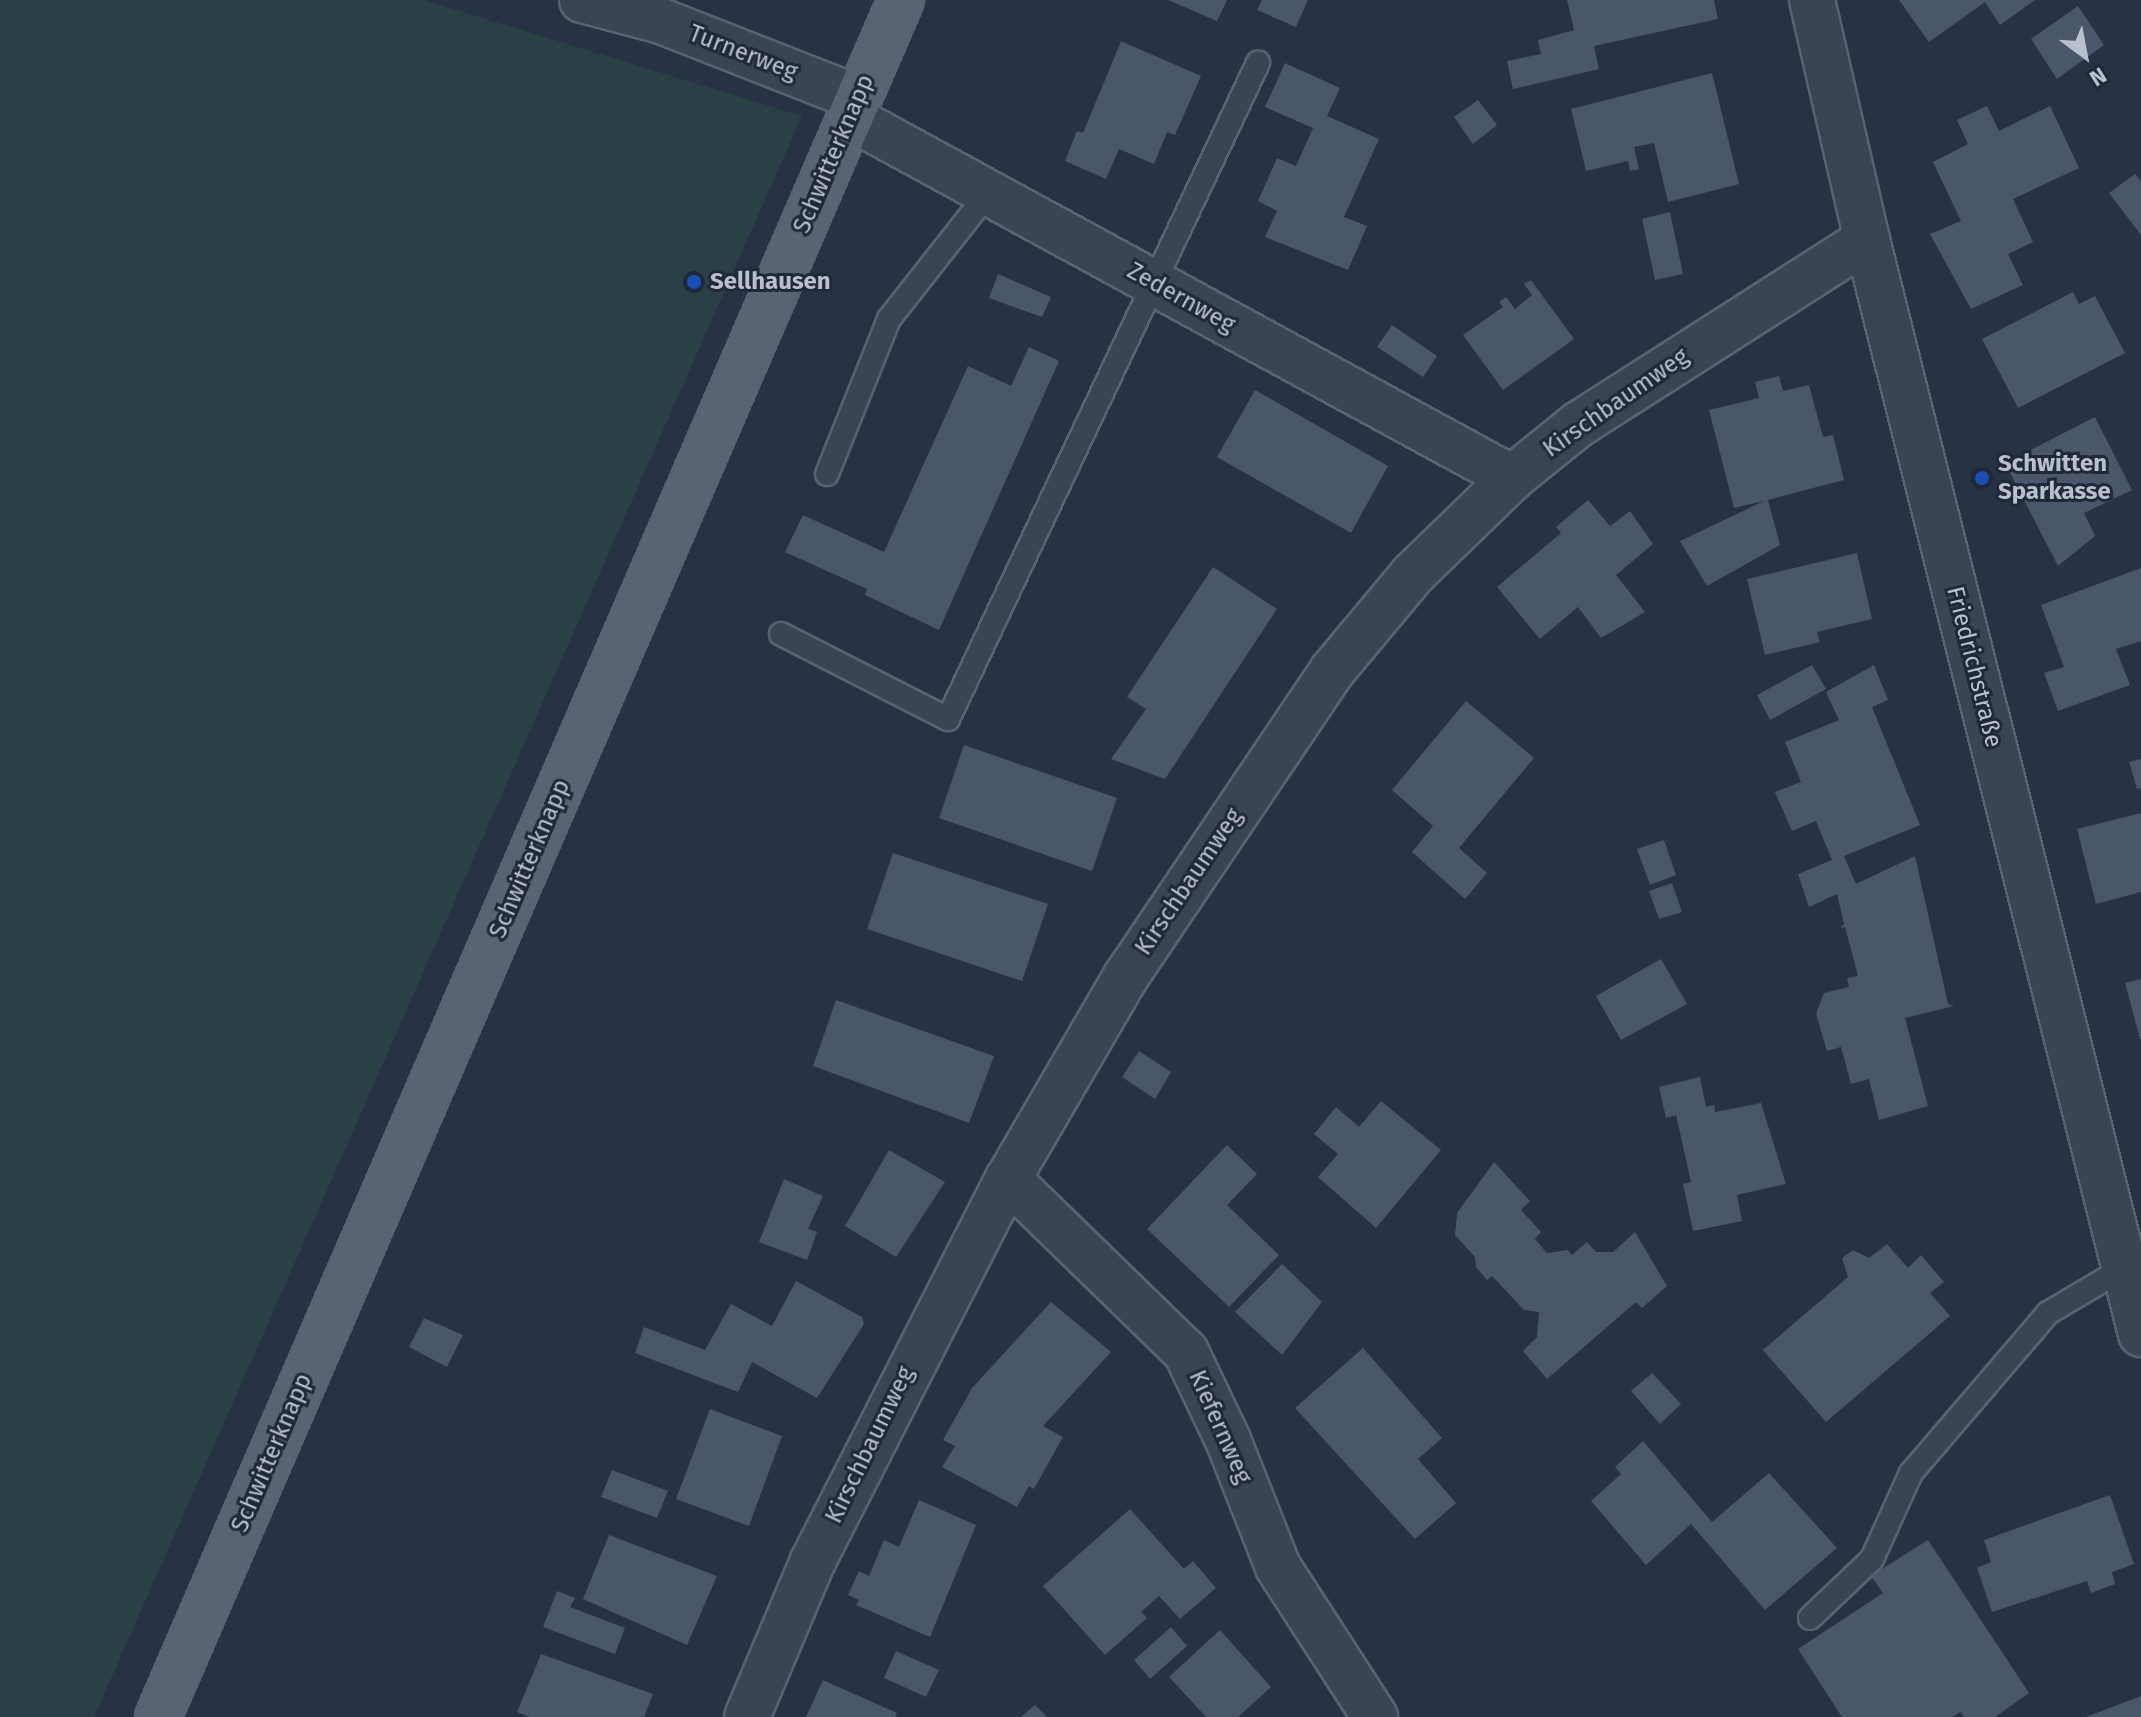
<!DOCTYPE html>
<html>
<head>
<meta charset="utf-8">
<style>
	body { margin:0 }
	#map { position:relative; width:2141px; height:1717px; overflow:hidden; background:#273244; font-family:"Fira Sans",sans-serif }
	div>[style] { position:absolute }
	[style*='--x'] { left:calc(var(--x)*1px); top:calc(var(--y)*1px); width:calc(var(--w)*1px); rotate:calc(var(--a)*1deg) }
	.green>* { inset:0; background:#294145 }
	.building>* { inset:0; background:#4a566a }
	.roads { filter:drop-shadow(2px 0 #596271) drop-shadow(-2px 0 #596271) drop-shadow(0 2px #596271) drop-shadow(0 -2px #596271) }
	.lane>* { height:22px; margin:-11px; padding:0 11px; transform-origin:11px; border-radius:11px; background:#3b4453 }
	.street>* { height:44px; margin:-22px; padding:0 22px; transform-origin:22px; border-radius:22px; background:#3b4453 }
	.primary>* { height:44px; margin:-22px; padding:0 22px; transform-origin:22px; border-radius:22px; background:#596373 }
	.dots>* { width:22px; height:22px; translate:-50% -50%; box-sizing:border-box; border:4px solid #202939; border-radius:50% }
	span { translate:-50% -50%; white-space:nowrap; text-align:center; line-height:1.15; -webkit-text-stroke:6px #202939; paint-order:stroke }
	.street-label { font-size:24px; color:#b8c0cd }
	.poi-label { font-size:24px; color:#b8c0cd; font-weight:700 }
	.left { translate:0 -50%; text-align:left }
	.north { position:absolute; left:2045px; top:16px; width:80px; height:80px; -webkit-text-stroke:6px #202939; paint-order:stroke; rotate:148deg; font-size:22px; font-weight:700; line-height:32px; text-align:center; color:#b8c0cd }
	.north::after { content:''; display:block; margin:auto; width:28px; height:36px; background:#b8c0cd; clip-path:polygon(50% 0,100% 100%,50% 72%,0 100%) }
</style>
</head>
<body>
<div id="map">
	<div class="green">
		<i style="clip-path:polygon(0 0,424px 0,802px 116px,94px 1717px,0 1717px)"></i>
	</div>
	<div class="building">
		<i style="clip-path:polygon(1168px 0,1227px 0,1217px 21px)"></i>
		<i style="clip-path:polygon(1262px 0,1308px 0,1296px 27px,1257px 10px)"></i>
		<i style="clip-path:polygon(1567px 0,1714px 0,1718px 19px,1594px 46px,1599px 69px,1513px 89px,1507px 61px,1541px 54px,1538px 40px,1574px 30px)"></i>
		<i style="clip-path:polygon(1899px 0,2035px 0,2000px 25px,1985px 2px,1929px 42px)"></i>
		<i style="clip-path:polygon(2078px 6px,2104px 45px,2057px 79px,2031px 39px)"></i>
		<i style="clip-path:polygon(1121px 41px,1201px 76px,1175px 135px,1167px 132px,1154px 164px,1119px 149px,1106px 179px,1065px 161px,1077px 131px,1083px 133px)"></i>
		<i style="clip-path:polygon(1285px 63px,1340px 88px,1327px 116px,1379px 139px,1344px 217px,1367px 226px,1348px 270px,1265px 237px,1277px 211px,1258px 201px,1277px 158px,1296px 166px,1313px 128px,1265px 107px)"></i>
		<i style="clip-path:polygon(1712px 73px,1739px 184px,1668px 202px,1654px 143px,1634px 147px,1639px 169px,1630px 171px,1628px 161px,1586px 171px,1571px 109px)"></i>
		<i style="clip-path:polygon(1478px 100px,1497px 125px,1473px 144px,1454px 117px)"></i>
		<i style="clip-path:polygon(1987px 106px,1999px 131px,2050px 106px,2079px 168px,2013px 199px,2033px 242px,2008px 254px,2023px 285px,1971px 309px,1930px 234px,1961px 221px,1933px 162px,1968px 144px,1957px 120px)"></i>
		<i style="clip-path:polygon(2135px 174px,2141px 181px,2141px 235px,2109px 193px)"></i>
		<i style="clip-path:polygon(1670px 212px,1683px 274px,1655px 280px,1642px 219px)"></i>
		<i style="clip-path:polygon(998px 274px,1051px 297px,1042px 317px,989px 298px)"></i>
		<i style="clip-path:polygon(1531px 280px,1574px 339px,1503px 390px,1463px 335px,1503px 307px,1499px 302px,1506px 297px,1515px 309px,1532px 295px,1524px 284px)"></i>
		<i style="clip-path:polygon(2073px 292px,2079px 304px,2095px 296px,2125px 353px,2018px 408px,1982px 339px)"></i>
		<i style="clip-path:polygon(1392px 325px,1437px 356px,1423px 377px,1377px 347px)"></i>
		<i style="clip-path:polygon(1029px 347px,1059px 361px,939px 630px,865px 595px,867px 589px,785px 552px,803px 515px,884px 552px,968px 366px,1011px 386px)"></i>
		<i style="clip-path:polygon(1779px 376px,1783px 391px,1809px 385px,1823px 437px,1833px 435px,1844px 480px,1768px 500px,1780px 545px,1707px 586px,1680px 541px,1764px 501px,1734px 508px,1709px 410px,1759px 398px,1755px 382px)"></i>
		<i style="clip-path:polygon(1255px 390px,1388px 466px,1351px 533px,1217px 457px)"></i>
		<i style="clip-path:polygon(2095px 417px,2132px 490px,2084px 513px,2095px 536px,2058px 566px,2005px 463px)"></i>
		<i style="clip-path:polygon(1588px 500px,1610px 526px,1630px 511px,1653px 544px,1616px 575px,1645px 612px,1601px 638px,1578px 607px,1540px 639px,1497px 587px,1561px 533px,1556px 527px)"></i>
		<i style="clip-path:polygon(1857px 553px,1872px 619px,1817px 632px,1820px 642px,1765px 655px,1747px 579px)"></i>
		<i style="clip-path:polygon(1213px 567px,1277px 609px,1165px 779px,1111px 759px,1146px 709px,1127px 697px)"></i>
		<i style="clip-path:polygon(2141px 568px,2141px 641px,2116px 649px,2130px 685px,2058px 711px,2044px 673px,2064px 667px,2041px 605px)"></i>
		<i style="clip-path:polygon(1812px 665px,1826px 689px,1770px 720px,1757px 695px)"></i>
		<i style="clip-path:polygon(1874px 665px,1888px 700px,1872px 707px,1920px 825px,1844px 856px,1856px 884px,1915px 856px,1948px 1004px,1954px 1006px,1905px 1018px,1928px 1106px,1879px 1120px,1869px 1079px,1851px 1084px,1841px 1047px,1827px 1051px,1816px 1014px,1824px 993px,1849px 987px,1847px 978px,1858px 976px,1845px 927px,1840px 928px,1844px 924px,1837px 894px,1809px 907px,1798px 874px,1832px 860px,1816px 821px,1792px 831px,1775px 792px,1801px 782px,1785px 742px,1839px 720px,1826px 692px)"></i>
		<i style="clip-path:polygon(1466px 701px,1534px 758px,1459px 848px,1487px 873px,1465px 899px,1412px 852px,1433px 826px,1392px 790px)"></i>
		<i style="clip-path:polygon(964px 745px,1117px 798px,1092px 871px,939px 818px)"></i>
		<i style="clip-path:polygon(2141px 759px,2141px 788px,2137px 789px,2129px 762px)"></i>
		<i style="clip-path:polygon(2141px 813px,2141px 892px,2096px 904px,2077px 829px)"></i>
		<i style="clip-path:polygon(1664px 840px,1676px 875px,1650px 885px,1637px 849px)"></i>
		<i style="clip-path:polygon(893px 853px,1048px 904px,1022px 981px,867px 929px)"></i>
		<i style="clip-path:polygon(1672px 883px,1682px 912px,1659px 919px,1649px 891px)"></i>
		<i style="clip-path:polygon(1661px 959px,1687px 1004px,1621px 1040px,1596px 996px)"></i>
		<i style="clip-path:polygon(2141px 979px,2141px 1039px,2140px 1039px,2125px 983px)"></i>
		<i style="clip-path:polygon(836px 1000px,994px 1056px,969px 1123px,813px 1066px)"></i>
		<i style="clip-path:polygon(1139px 1051px,1171px 1072px,1155px 1099px,1122px 1077px)"></i>
		<i style="clip-path:polygon(1700px 1077px,1706px 1107px,1714px 1105px,1715px 1112px,1761px 1103px,1786px 1184px,1737px 1195px,1742px 1221px,1693px 1231px,1683px 1184px,1691px 1182px,1676px 1115px,1666px 1118px,1659px 1087px)"></i>
		<i style="clip-path:polygon(1381px 1101px,1441px 1150px,1376px 1228px,1318px 1177px,1338px 1154px,1314px 1134px,1336px 1107px,1359px 1127px)"></i>
		<i style="clip-path:polygon(1227px 1145px,1257px 1174px,1227px 1205px,1279px 1255px,1229px 1307px,1147px 1229px)"></i>
		<i style="clip-path:polygon(889px 1150px,945px 1182px,896px 1257px,845px 1226px)"></i>
		<i style="clip-path:polygon(1494px 1162px,1530px 1201px,1521px 1210px,1541px 1232px,1535px 1239px,1547px 1253px,1568px 1250px,1572px 1255px,1587px 1242px,1596px 1252px,1613px 1252px,1635px 1232px,1667px 1286px,1642px 1308px,1636px 1302px,1547px 1379px,1523px 1351px,1537px 1337px,1539px 1312px,1524px 1310px,1492px 1276px,1487px 1280px,1476px 1267px,1475px 1257px,1455px 1235px,1457px 1213px)"></i>
		<i style="clip-path:polygon(784px 1179px,823px 1196px,808px 1229px,817px 1232px,807px 1260px,759px 1242px)"></i>
		<i style="clip-path:polygon(1887px 1244px,1908px 1268px,1921px 1255px,1944px 1282px,1930px 1293px,1950px 1316px,1826px 1422px,1763px 1350px,1848px 1277px,1842px 1258px,1853px 1250px,1869px 1258px)"></i>
		<i style="clip-path:polygon(1282px 1264px,1322px 1302px,1282px 1355px,1235px 1312px)"></i>
		<i style="clip-path:polygon(796px 1281px,862px 1317px,864px 1324px,817px 1398px,752px 1362px,738px 1392px,635px 1353px,644px 1327px,705px 1350px,731px 1304px,772px 1326px)"></i>
		<i style="clip-path:polygon(1051px 1302px,1111px 1352px,1043px 1426px,1063px 1437px,1034px 1489px,1029px 1486px,1017px 1507px,942px 1467px,955px 1446px,943px 1440px,972px 1388px)"></i>
		<i style="clip-path:polygon(424px 1318px,463px 1335px,447px 1367px,409px 1347px)"></i>
		<i style="clip-path:polygon(1363px 1348px,1442px 1438px,1418px 1459px,1456px 1503px,1415px 1539px,1295px 1408px)"></i>
		<i style="clip-path:polygon(1652px 1373px,1681px 1404px,1660px 1424px,1631px 1391px)"></i>
		<i style="clip-path:polygon(710px 1409px,782px 1436px,749px 1526px,676px 1499px)"></i>
		<i style="clip-path:polygon(1643px 1441px,1712px 1522px,1769px 1473px,1837px 1548px,1765px 1610px,1691px 1524px,1646px 1565px,1591px 1501px,1621px 1474px,1615px 1467px)"></i>
		<i style="clip-path:polygon(612px 1470px,668px 1491px,657px 1518px,601px 1497px)"></i>
		<i style="clip-path:polygon(2110px 1495px,2134px 1564px,2112px 1572px,2115px 1584px,2091px 1593px,2087px 1581px,1992px 1612px,1977px 1568px,1991px 1562px,1984px 1540px)"></i>
		<i style="clip-path:polygon(919px 1500px,976px 1525px,930px 1637px,856px 1605px,859px 1600px,848px 1595px,859px 1571px,869px 1576px,884px 1540px,899px 1547px)"></i>
		<i style="clip-path:polygon(1130px 1509px,1184px 1569px,1193px 1561px,1216px 1588px,1180px 1619px,1159px 1596px,1141px 1612px,1147px 1618px,1105px 1655px,1043px 1586px)"></i>
		<i style="clip-path:polygon(609px 1535px,717px 1576px,687px 1645px,583px 1599px)"></i>
		<i style="clip-path:polygon(1928px 1540px,2029px 1693px,1995px 1717px,1964px 1717px,1961px 1712px,1952px 1717px,1842px 1717px,1798px 1649px,1883px 1593px,1871px 1576px)"></i>
		<i style="clip-path:polygon(557px 1591px,575px 1598px,570px 1607px,625px 1628px,615px 1654px,543px 1627px)"></i>
		<i style="clip-path:polygon(1171px 1627px,1187px 1646px,1150px 1679px,1134px 1660px)"></i>
		<i style="clip-path:polygon(1220px 1630px,1271px 1687px,1238px 1717px,1206px 1717px,1169px 1677px)"></i>
		<i style="clip-path:polygon(896px 1651px,939px 1670px,926px 1697px,884px 1678px)"></i>
		<i style="clip-path:polygon(541px 1654px,653px 1694px,644px 1717px,529px 1717px,517px 1712px)"></i>
		<i style="clip-path:polygon(823px 1680px,897px 1713px,895px 1717px,806px 1717px)"></i>
		<i style="clip-path:polygon(2141px 1696px,2141px 1717px,2086px 1717px)"></i>
		<i style="clip-path:polygon(1035px 1705px,1047px 1717px,1021px 1717px)"></i>
	</div>
	<div class="roads">
		<div class="lane">
			<i style="--x:827;--y:474;--w:167;--a:-68.2"></i>
			<i style="--x:889;--y:319;--w:160;--a:-51.8"></i>
			<i style="--x:781;--y:634;--w:187;--a:27"></i>
			<i style="--x:948;--y:719;--w:726;--a:-64.71"></i>
			<i style="--x:1810;--y:1618;--w:86;--a:-43.6"></i>
			<i style="--x:1872;--y:1559;--w:94;--a:-65.6"></i>
			<i style="--x:1911;--y:1473;--w:211;--a:-49.4"></i>
			<i style="--x:2048;--y:1313;--w:88;--a:-30.6"></i>
		</div>
		<div class="street">
			<i style="--x:582;--y:0;--w:82;--a:14.9"></i>
			<i style="--x:661;--y:21;--w:211;--a:21.4"></i>
			<i style="--x:1812;--y:0;--w:246;--a:77.1"></i>
			<i style="--x:1867;--y:240;--w:1128;--a:75.94"></i>
			<i style="--x:851;--y:118;--w:753;--a:28.57"></i>
			<i style="--x:1008;--y:1179;--w:248;--a:44.2"></i>
			<i style="--x:1186;--y:1352;--w:98;--a:64.5"></i>
			<i style="--x:1228;--y:1440;--w:136;--a:68.5"></i>
			<i style="--x:1278;--y:1567;--w:179;--a:57.1"></i>
			<i style="--x:747;--y:1717;--w:169;--a:-67.1"></i>
			<i style="--x:813;--y:1561;--w:429;--a:-63"></i>
			<i style="--x:1008;--y:1179;--w:233;--a:-59.8"></i>
			<i style="--x:1125;--y:978;--w:370;--a:-56"></i>
			<i style="--x:1332;--y:671;--w:126;--a:-50.1"></i>
			<i style="--x:1413;--y:574;--w:138;--a:-44.1"></i>
			<i style="--x:1512;--y:478;--w:86;--a:-38.9"></i>
			<i style="--x:1579;--y:424;--w:342;--a:-32.6"></i>
		</div>
		<div class="primary">
			<i style="--x:158;--y:1717;--w:1871;--a:-66.6"></i>
		</div>
	</div>
	<div class="dots">
		<i style="left:694px;top:282px;background:#1a4fb4"></i>
		<i style="left:1982px;top:478px;background:#1a4fb4"></i>
	</div>
	<div class="street-label">
		<span style="left:743px;top:53px;rotate:21deg">Turnerweg</span>
		<span style="left:834px;top:154px;rotate:-67deg">Schwitterknapp</span>
		<span style="left:1181px;top:298px;rotate:29deg">Zedernweg</span>
		<span style="left:1616px;top:403px;rotate:-35deg">Kirschbaumweg</span>
		<span style="left:1974px;top:667px;rotate:76deg">Friedrichstraße</span>
		<span style="left:530px;top:859px;rotate:-67deg">Schwitterknapp</span>
		<span style="left:1189px;top:882px;rotate:-56deg">Kirschbaumweg</span>
		<span style="left:1220px;top:1427px;rotate:66deg">Kiefernweg</span>
		<span style="left:870px;top:1445px;rotate:-64deg">Kirschbaumweg</span>
		<span style="left:272px;top:1453px;rotate:-67deg">Schwitterknapp</span>
	</div>
	<div class="poi-label">
		<span class="left" style="left:710px;top:282px">Sellhausen</span>
		<span class="left" style="left:1998px;top:478px">Schwitten<br>Sparkasse</span>
	</div>
	<div class="north">N</div>
</div>
</body>
</html>
